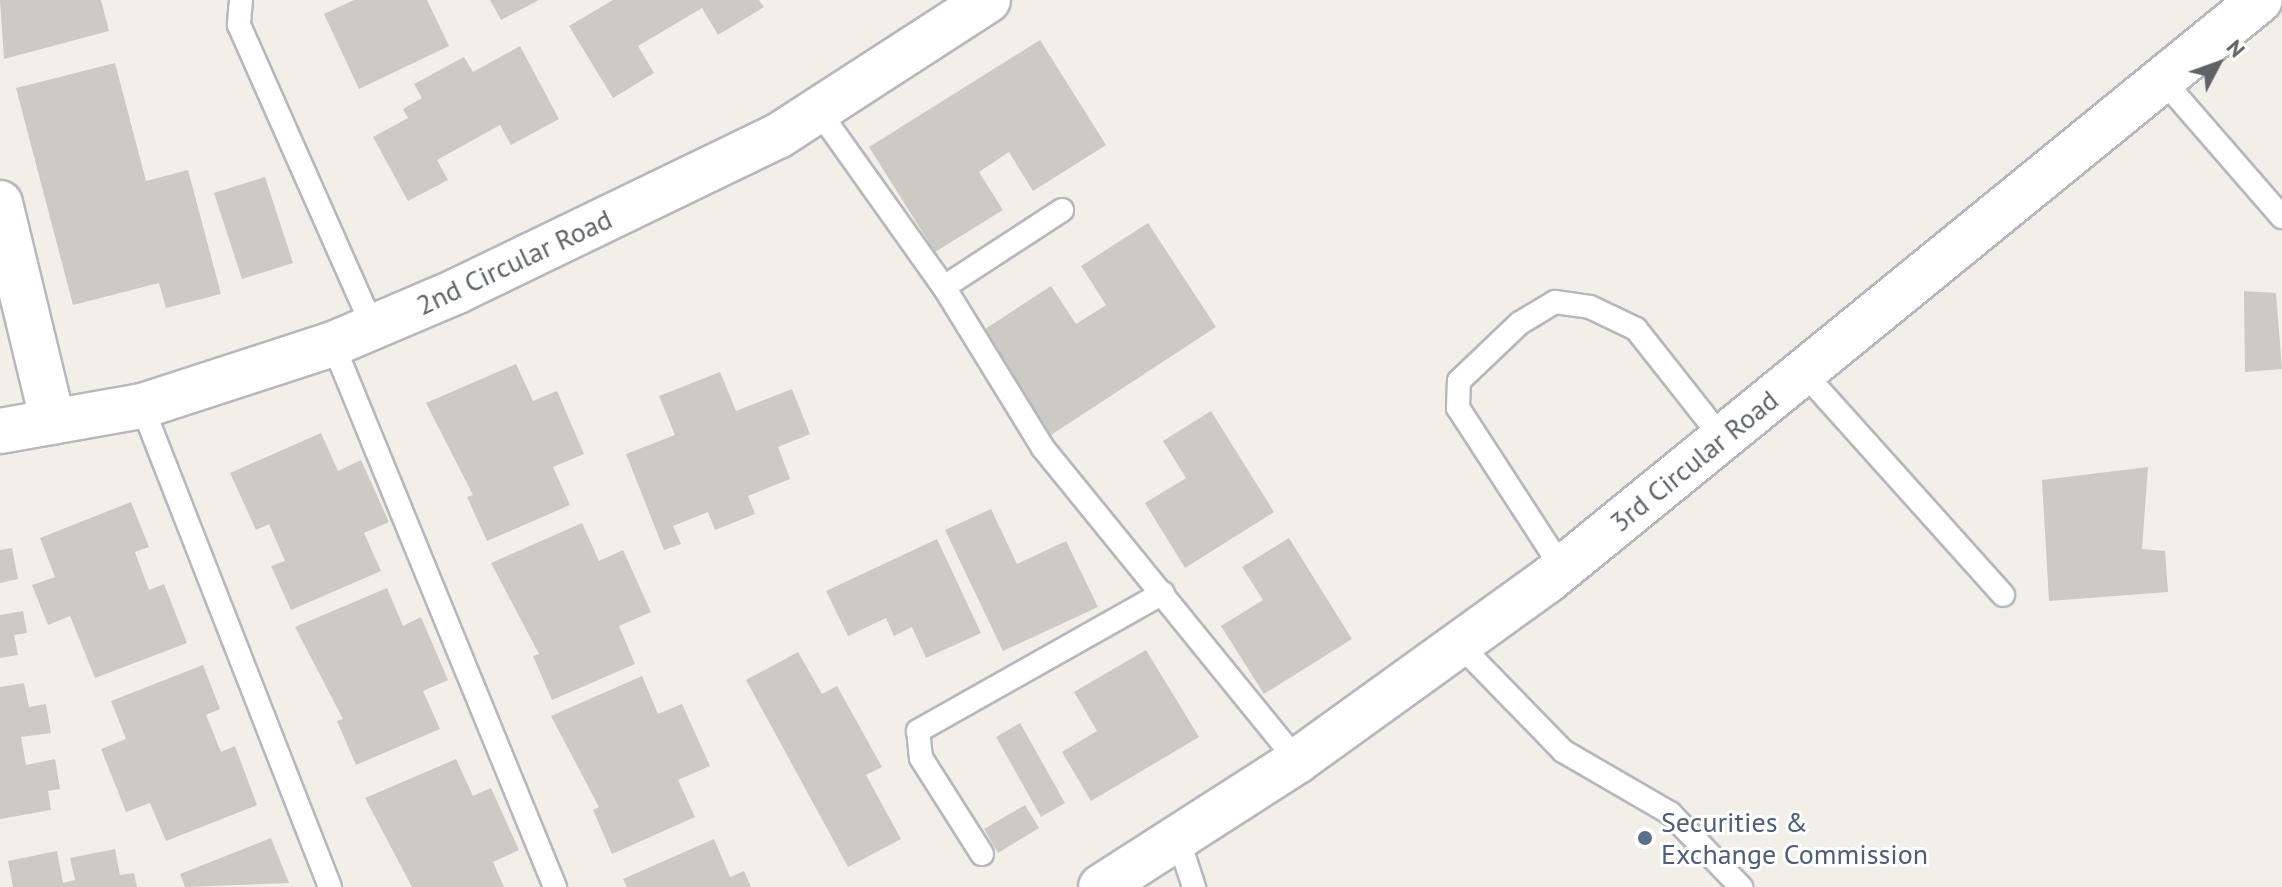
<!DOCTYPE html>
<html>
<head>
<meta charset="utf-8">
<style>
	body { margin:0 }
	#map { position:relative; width:2282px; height:887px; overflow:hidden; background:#f1efe8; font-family:"PT Sans",sans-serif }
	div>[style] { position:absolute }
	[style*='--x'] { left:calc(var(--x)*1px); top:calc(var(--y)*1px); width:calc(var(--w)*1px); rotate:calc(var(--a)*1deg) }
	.building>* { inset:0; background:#cccac5 }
	.roads { filter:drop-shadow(2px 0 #b5b8bc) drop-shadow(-2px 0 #b5b8bc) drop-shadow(0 2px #b5b8bc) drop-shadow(0 -2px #b5b8bc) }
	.service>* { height:22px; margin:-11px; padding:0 11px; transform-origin:11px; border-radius:11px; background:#fff }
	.minor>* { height:44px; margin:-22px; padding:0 22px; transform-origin:22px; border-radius:22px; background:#fff }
	.tertiary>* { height:44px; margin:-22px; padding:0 22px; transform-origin:22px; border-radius:22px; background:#fff }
	.dots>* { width:22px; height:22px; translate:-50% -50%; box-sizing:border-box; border:4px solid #fff; border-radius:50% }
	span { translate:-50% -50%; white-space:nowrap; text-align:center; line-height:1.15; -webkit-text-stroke:6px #fff; paint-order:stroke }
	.street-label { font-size:28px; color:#5f6368 }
	.service-label { font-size:28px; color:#4e5e75 }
	.left { translate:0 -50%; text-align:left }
	.north { position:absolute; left:2178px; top:24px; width:80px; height:80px; -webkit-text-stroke:6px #fff; paint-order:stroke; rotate:49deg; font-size:22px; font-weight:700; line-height:32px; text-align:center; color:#5f6368 }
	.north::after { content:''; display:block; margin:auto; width:28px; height:36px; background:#5f6368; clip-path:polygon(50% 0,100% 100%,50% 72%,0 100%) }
</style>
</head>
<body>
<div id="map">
	<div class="building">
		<i style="clip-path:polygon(0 0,101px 0,109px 31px,4px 59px)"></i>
		<i style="clip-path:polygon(354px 0,427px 0,449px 46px,359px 89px,324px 14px)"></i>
		<i style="clip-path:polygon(490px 0,539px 0,501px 20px)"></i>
		<i style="clip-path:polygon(613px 0,759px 0,764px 7px,718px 35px,702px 8px,638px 46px,654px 73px,613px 98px,569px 26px)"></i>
		<i style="clip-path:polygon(1040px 40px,1106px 145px,1033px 191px,1009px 152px,979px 172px,1003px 210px,935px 252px,869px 147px)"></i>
		<i style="clip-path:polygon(520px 46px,559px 119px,511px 145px,500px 125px,437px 160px,448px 180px,408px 201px,373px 137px,408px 118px,403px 109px,422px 98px,414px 84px,464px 57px,473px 72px)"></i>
		<i style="clip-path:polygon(115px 63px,146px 181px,188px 170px,221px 294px,166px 308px,159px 283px,73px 305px,16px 88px)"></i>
		<i style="clip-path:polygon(265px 177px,293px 263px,242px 279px,214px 193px)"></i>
		<i style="clip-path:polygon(1148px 223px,1216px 327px,1048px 437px,979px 333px,1051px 286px,1076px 324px,1106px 305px,1081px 266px)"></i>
		<i style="clip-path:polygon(2244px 291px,2276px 293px,2282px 369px,2245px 372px)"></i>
		<i style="clip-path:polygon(516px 364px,533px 401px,557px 391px,584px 454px,553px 467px,570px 505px,487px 541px,467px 497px,473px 495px,426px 403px)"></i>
		<i style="clip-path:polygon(720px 372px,736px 411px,792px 389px,810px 434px,778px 447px,790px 479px,748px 496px,755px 514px,715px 530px,708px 512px,673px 526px,681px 544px,664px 550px,626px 454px,675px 435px,659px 396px)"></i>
		<i style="clip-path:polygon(1211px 411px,1274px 512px,1185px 568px,1145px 503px,1186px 478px,1163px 441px)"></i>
		<i style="clip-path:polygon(321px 433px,338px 471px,361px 460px,389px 522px,364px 533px,381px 571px,291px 610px,271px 566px,285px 561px,269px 524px,256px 530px,230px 473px)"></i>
		<i style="clip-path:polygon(2148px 467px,2142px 549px,2165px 551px,2168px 592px,2049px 601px,2042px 480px)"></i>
		<i style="clip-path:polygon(131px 502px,149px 547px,135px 552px,149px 590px,164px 584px,187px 643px,95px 678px,70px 616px,48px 625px,32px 585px,55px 577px,40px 538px)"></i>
		<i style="clip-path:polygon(991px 509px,1017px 564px,1066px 541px,1098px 607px,1003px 651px,945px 530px)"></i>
		<i style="clip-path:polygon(582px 523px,599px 561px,623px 550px,651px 612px,619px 626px,635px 664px,552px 700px,533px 656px,539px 654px,491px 563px)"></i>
		<i style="clip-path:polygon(1289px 538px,1352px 639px,1264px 694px,1221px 626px,1263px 600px,1242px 567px)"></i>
		<i style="clip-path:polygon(937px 539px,981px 633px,926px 658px,912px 627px,894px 636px,886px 618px,848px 636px,826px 591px)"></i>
		<i style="clip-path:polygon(12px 548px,18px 579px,0 583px,0 550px)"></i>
		<i style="clip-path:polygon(387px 588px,403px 626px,421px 617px,448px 680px,423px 691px,440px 729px,356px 765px,337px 721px,343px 719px,295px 627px)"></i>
		<i style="clip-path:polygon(23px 611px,27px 633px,14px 635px,18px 655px,0 658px,0 615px)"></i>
		<i style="clip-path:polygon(1146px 650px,1199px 737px,1091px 801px,1062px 752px,1097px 731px,1074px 692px)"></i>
		<i style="clip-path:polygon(798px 652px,822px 694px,837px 686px,882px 767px,866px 775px,901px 839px,848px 867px,746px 680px)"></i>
		<i style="clip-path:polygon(203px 665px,220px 709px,206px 715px,221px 752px,235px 746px,257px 805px,166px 841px,150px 803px,126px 812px,101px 749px,126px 739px,111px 701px)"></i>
		<i style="clip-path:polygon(642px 676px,658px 714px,682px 704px,710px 766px,678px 780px,695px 817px,612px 854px,593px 810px,599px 807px,551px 716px)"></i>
		<i style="clip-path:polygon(24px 683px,29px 707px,46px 704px,51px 733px,21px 737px,26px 765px,55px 759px,60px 789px,48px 791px,51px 810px,0 819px,0 687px)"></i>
		<i style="clip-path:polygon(1020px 723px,1065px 803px,1041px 817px,996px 737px)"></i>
		<i style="clip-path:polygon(456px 759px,473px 796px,491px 788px,519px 850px,493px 862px,504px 887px,412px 887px,365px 798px)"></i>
		<i style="clip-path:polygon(1025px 805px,1039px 828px,998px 853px,984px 829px)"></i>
		<i style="clip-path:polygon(271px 838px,289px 883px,185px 887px,180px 874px)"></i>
		<i style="clip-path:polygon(714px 839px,730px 877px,744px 871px,751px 887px,627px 887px,623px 879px)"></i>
		<i style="clip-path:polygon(115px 849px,120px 875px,134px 873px,137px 887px,13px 887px,8px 861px,57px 851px,63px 883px,75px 880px,70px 858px)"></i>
	</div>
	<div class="roads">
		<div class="service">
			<i style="--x:241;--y:0;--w:25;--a:95"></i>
			<i style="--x:239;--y:25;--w:330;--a:66.1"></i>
			<i style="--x:2162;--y:79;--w:183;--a:49"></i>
			<i style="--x:818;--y:110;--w:217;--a:54.6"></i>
			<i style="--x:944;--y:287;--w:189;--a:58.4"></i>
			<i style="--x:1043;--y:448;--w:403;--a:50.9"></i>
			<i style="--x:944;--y:287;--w:141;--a:-33.1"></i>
			<i style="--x:333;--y:344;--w:587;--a:67.76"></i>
			<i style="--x:1804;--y:373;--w:298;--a:48.1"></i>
			<i style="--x:142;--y:406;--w:516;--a:68.65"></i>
			<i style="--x:1562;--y:568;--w:191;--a:-123"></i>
			<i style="--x:1458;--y:408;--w:27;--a:-88"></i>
			<i style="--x:1459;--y:381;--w:84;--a:-43.6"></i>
			<i style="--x:1520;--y:323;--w:41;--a:-31"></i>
			<i style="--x:1555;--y:302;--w:35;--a:8"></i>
			<i style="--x:1590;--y:307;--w:51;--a:25.6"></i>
			<i style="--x:1636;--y:329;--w:139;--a:51.7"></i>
			<i style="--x:1459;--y:644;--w:149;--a:45.8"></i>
			<i style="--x:1563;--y:751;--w:124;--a:30.1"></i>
			<i style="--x:1670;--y:813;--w:103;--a:46.2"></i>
			<i style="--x:1178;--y:838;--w:52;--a:71.9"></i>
			<i style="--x:982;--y:854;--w:114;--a:-122.4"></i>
			<i style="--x:921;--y:758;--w:27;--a:-96"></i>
			<i style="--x:918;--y:731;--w:281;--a:-29.4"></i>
		</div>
		<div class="minor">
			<i style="--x:0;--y:203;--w:225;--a:76.4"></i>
			<i style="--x:1101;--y:887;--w:233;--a:-32.7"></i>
			<i style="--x:1297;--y:761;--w:309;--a:-35.8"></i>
			<i style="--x:1548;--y:580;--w:918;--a:-39.17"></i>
		</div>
		<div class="tertiary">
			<i style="--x:0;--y:431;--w:144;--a:-10"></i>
			<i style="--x:142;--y:406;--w:201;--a:-18"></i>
			<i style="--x:333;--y:344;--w:135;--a:-23.1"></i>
			<i style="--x:457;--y:291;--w:356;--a:-25.8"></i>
			<i style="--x:778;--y:136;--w:250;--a:-32.9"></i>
		</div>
	</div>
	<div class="dots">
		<i style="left:1645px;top:838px;background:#5c6f8a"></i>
	</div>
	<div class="street-label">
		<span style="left:514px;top:262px;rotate:-25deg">2nd Circular Road</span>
		<span style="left:1694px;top:461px;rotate:-39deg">3rd Circular Road</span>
	</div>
	<div class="service-label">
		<span class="left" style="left:1661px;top:838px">Securities &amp;<br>Exchange Commission</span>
	</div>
	<div class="north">N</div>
</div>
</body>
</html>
